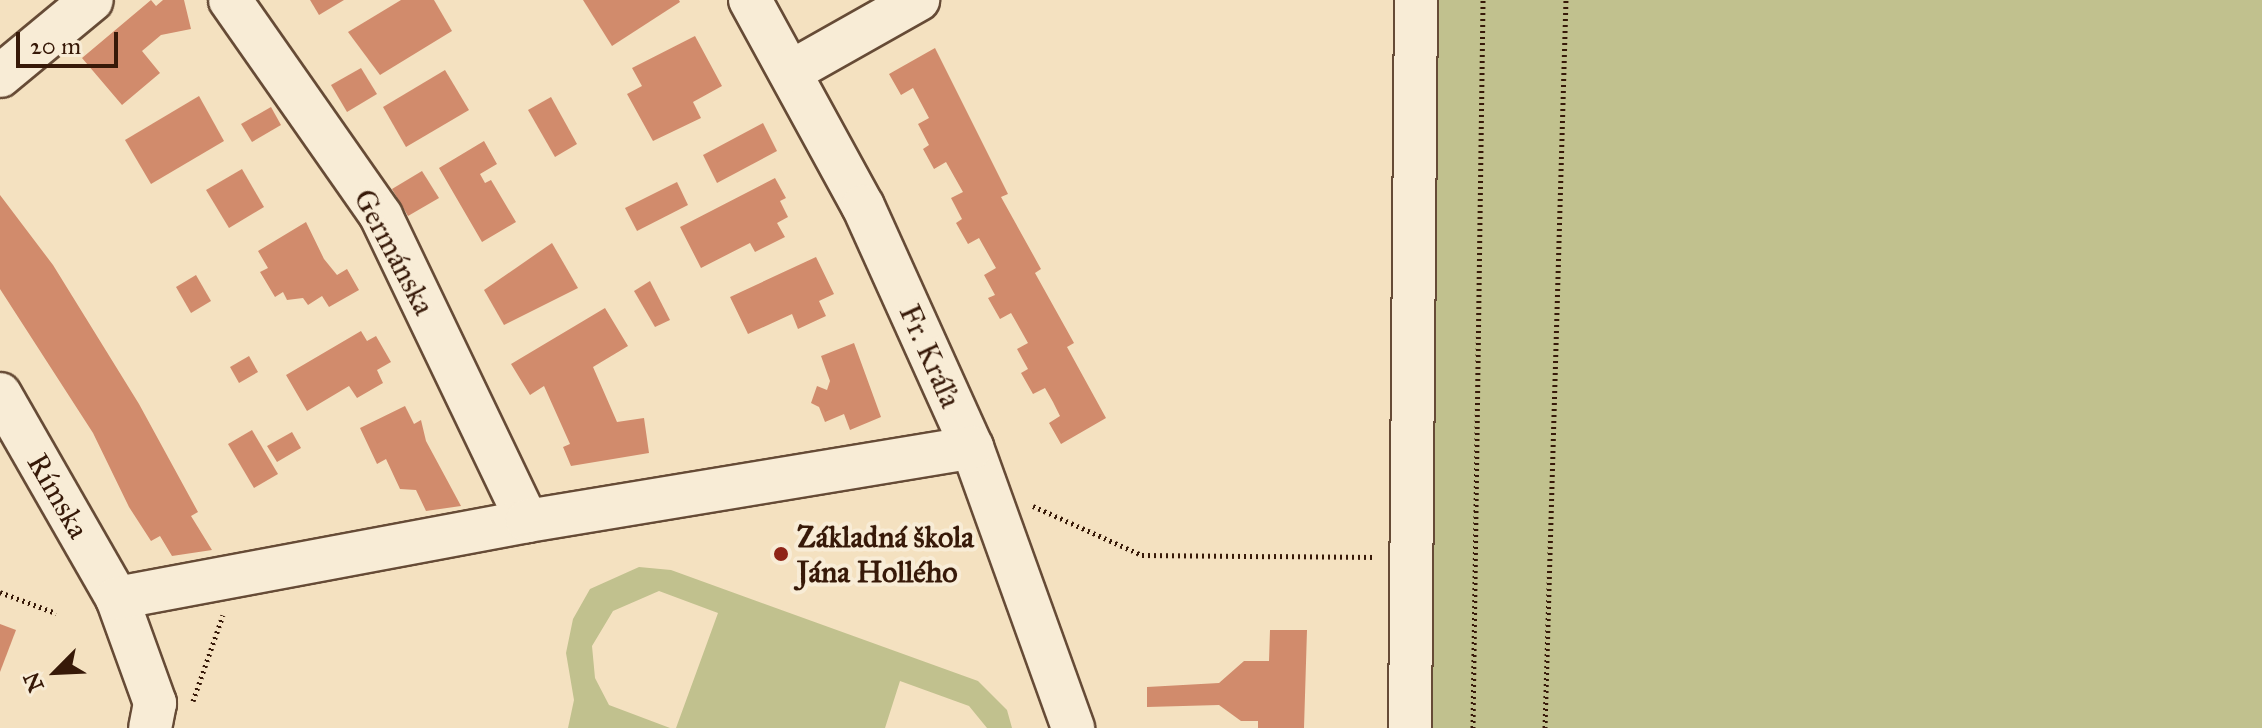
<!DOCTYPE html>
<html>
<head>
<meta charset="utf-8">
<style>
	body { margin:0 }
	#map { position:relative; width:2262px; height:728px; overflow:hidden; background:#f4e1c0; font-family:"IM FELL Great Primer",serif }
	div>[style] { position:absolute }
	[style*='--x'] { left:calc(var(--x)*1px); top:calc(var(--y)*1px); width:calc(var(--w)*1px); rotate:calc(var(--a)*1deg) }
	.green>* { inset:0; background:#c1c18e }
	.building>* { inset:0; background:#d18b6c }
	.path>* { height:5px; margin-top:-2.5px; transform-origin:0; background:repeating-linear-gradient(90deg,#371908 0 2px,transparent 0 6px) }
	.roads { filter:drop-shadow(2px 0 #664b36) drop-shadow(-2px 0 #664b36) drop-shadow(0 2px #664b36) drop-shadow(0 -2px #664b36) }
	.minor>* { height:42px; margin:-21px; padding:0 21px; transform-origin:21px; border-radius:21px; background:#f8ecd6 }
	.dots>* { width:22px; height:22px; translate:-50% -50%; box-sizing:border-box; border:4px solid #f8ecd6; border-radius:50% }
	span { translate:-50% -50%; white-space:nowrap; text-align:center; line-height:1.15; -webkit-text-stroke:8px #f8ecd6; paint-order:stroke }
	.street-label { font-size:30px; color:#371908 }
	.poi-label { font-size:30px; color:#371908; font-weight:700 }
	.left { translate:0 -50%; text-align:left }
	.north { position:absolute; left:16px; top:632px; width:80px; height:80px; -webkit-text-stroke:6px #f8ecd6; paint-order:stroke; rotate:246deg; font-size:22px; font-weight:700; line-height:32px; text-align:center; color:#371908 }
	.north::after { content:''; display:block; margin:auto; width:28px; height:36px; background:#371908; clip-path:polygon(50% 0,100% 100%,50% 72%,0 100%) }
	.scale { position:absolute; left:16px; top:32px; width:102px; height:36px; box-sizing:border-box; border:4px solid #371908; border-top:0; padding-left:10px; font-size:24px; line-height:28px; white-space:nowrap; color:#371908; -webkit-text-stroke:6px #f8ecd6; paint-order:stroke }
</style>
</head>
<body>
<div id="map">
	<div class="green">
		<i style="clip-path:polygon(1416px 0,2262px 0,2262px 728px,1413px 728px)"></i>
		<i style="clip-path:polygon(639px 567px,671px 570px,978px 681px,1007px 710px,1012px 728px,987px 728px,969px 706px,900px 681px,885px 728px,676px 728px,718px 613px,659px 591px,613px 611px,592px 646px,595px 678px,609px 705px,670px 728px,568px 728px,574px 700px,566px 653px,573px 619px,590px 589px)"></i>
	</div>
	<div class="building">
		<i style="clip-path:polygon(151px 0,156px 6px,163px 0,184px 0,191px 29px,161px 35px,142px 51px,160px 73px,122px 105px,82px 58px)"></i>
		<i style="clip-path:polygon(310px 0,344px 0,319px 15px)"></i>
		<i style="clip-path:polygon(401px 0,434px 0,452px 31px,380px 75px,348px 32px)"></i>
		<i style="clip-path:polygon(583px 0,679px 0,680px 2px,612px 46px)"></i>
		<i style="clip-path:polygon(695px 36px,722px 86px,693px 102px,701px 118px,653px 141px,627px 94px,642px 86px,632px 68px)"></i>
		<i style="clip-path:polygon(935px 48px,1008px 194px,1001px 197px,1041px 269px,1035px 273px,1074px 343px,1067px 347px,1106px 418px,1061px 444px,1049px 423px,1060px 416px,1053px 402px,1045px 388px,1033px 394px,1021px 373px,1028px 369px,1017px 349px,1028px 343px,1011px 313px,1000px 319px,988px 298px,995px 295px,984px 275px,996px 268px,979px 238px,968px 244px,956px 223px,962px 219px,951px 198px,963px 192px,946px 162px,934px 169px,923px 149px,929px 145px,918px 124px,929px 118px,913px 88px,901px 95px,889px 74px)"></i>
		<i style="clip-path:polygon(361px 68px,377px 94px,347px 112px,331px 85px)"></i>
		<i style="clip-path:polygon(445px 70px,469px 110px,406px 147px,383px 107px)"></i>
		<i style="clip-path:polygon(199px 96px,224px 141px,151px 184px,125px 140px)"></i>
		<i style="clip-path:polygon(551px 97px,577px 144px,555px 157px,528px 110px)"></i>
		<i style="clip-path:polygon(271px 107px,281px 125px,252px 142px,241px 124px)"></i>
		<i style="clip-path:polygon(763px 123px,777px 151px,717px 183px,703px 155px)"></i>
		<i style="clip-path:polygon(484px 141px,497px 164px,480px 174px,485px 183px,491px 180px,516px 222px,482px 242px,439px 168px)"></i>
		<i style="clip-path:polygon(242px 169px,264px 207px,229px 228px,206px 190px)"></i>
		<i style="clip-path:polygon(422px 171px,439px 198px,408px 216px,392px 189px)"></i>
		<i style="clip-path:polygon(775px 178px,786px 198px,780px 201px,788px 217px,777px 223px,785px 237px,755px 252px,750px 243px,701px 268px,680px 227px)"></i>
		<i style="clip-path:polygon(677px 182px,688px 205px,637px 231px,625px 208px)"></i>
		<i style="clip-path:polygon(0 195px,53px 265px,139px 404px,198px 512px,191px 516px,212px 550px,172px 556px,160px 536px,151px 541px,129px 507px,93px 433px,0 289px)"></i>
		<i style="clip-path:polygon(306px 222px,324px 259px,337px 275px,347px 269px,359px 290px,329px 307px,322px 296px,308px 305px,303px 298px,287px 300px,283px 292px,275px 297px,260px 272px,268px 268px,258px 251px)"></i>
		<i style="clip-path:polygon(552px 243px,578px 288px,504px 325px,484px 290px)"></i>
		<i style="clip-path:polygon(816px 257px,834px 294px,819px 301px,826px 316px,798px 329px,792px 314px,748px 334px,730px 297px)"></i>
		<i style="clip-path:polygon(196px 275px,211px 301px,191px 313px,176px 287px)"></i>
		<i style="clip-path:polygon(650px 281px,670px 320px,655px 327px,634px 291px)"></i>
		<i style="clip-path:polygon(605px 308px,628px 346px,593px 367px,617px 422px,644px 418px,649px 453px,571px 466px,563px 447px,570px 444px,544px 386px,530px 395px,511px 364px)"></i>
		<i style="clip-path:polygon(361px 331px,367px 341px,376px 336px,391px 362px,377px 370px,383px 383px,357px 398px,349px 386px,307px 411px,286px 375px)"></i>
		<i style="clip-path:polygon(854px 343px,881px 417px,850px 430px,844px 414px,825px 422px,819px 407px,811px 403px,817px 386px,827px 390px,830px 381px,821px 356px)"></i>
		<i style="clip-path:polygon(249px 356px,258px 372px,239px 383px,230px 367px)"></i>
		<i style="clip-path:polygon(405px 406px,414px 424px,421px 420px,426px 441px,461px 506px,426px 511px,416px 490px,400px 489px,386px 459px,377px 464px,360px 428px)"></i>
		<i style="clip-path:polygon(252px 430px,278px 474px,254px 488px,228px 444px)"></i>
		<i style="clip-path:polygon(292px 432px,301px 448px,277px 462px,267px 446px)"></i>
		<i style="clip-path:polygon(0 624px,16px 630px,0 672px)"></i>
		<i style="clip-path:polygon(1270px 630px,1307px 630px,1304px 728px,1258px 728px,1258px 721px,1241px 721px,1219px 705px,1147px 707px,1147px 687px,1219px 683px,1244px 661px,1269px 661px)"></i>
	</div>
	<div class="path">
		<i style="--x:1033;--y:506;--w:120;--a:24.2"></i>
		<i style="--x:1142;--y:555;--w:234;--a:0.5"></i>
		<i style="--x:0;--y:592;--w:60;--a:20.6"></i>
		<i style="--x:193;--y:701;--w:91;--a:-70.8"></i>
		<i style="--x:1473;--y:728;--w:728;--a:-89.21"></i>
		<i style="--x:1545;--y:728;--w:728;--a:-88.35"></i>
	</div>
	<div class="roads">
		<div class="minor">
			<i style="--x:230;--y:0;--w:264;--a:55"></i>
			<i style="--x:381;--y:216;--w:338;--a:64.4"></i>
			<i style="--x:750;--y:0;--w:235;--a:61.3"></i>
			<i style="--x:863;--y:206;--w:265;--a:65.7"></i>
			<i style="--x:972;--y:447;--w:299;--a:70.2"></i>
			<i style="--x:792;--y:71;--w:145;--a:-29.4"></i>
			<i style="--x:0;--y:76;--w:119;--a:-39.6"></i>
			<i style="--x:0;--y:394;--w:235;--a:60.2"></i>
			<i style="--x:117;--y:598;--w:112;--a:70.1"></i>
			<i style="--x:155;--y:703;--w:25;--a:101"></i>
			<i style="--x:117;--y:598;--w:417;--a:-10.6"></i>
			<i style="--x:527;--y:521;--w:451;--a:-9.4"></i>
			<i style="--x:1410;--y:728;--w:728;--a:-89.53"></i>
		</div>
	</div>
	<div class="dots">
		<i style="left:781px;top:554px;background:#8f2418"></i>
	</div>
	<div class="street-label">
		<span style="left:394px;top:252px;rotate:62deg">Germánska</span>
		<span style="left:930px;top:356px;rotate:66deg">Fr. Kráľa</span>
		<span style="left:58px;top:496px;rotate:60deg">Rímska</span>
	</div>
	<div class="poi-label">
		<span class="left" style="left:797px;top:554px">Základná škola<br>Jána Hollého</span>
	</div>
	<div class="north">N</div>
	<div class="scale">20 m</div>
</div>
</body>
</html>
